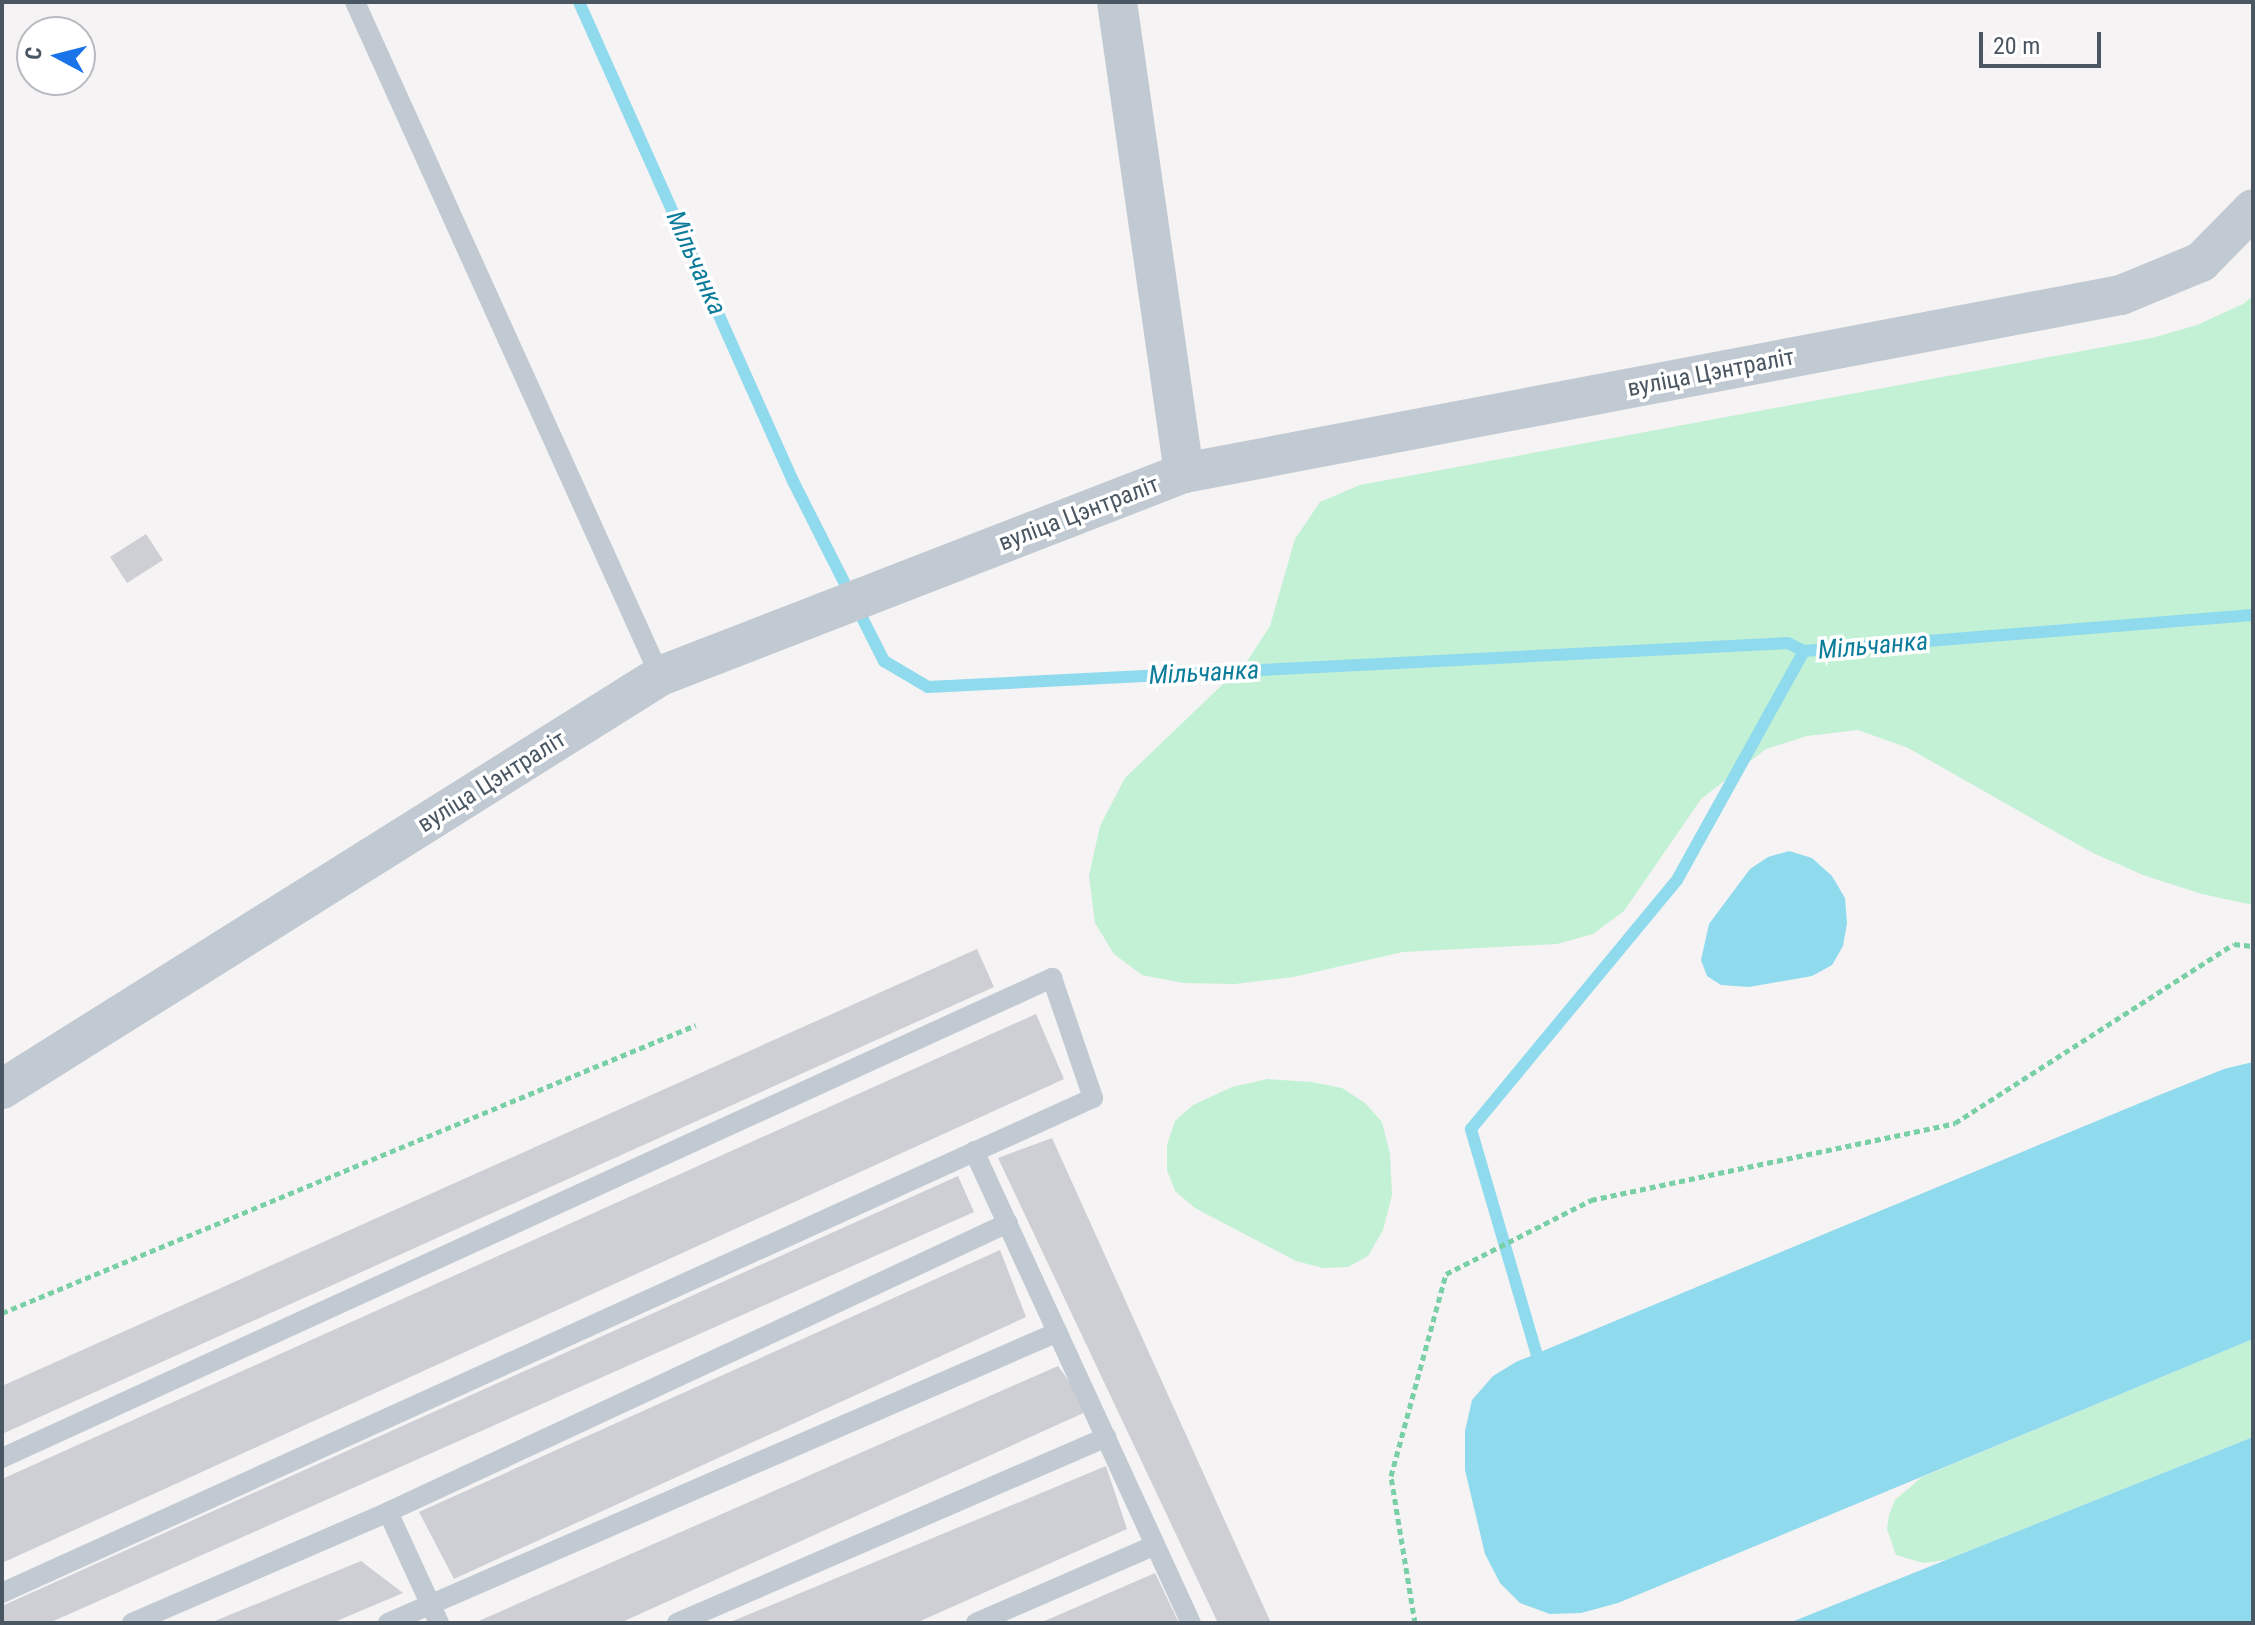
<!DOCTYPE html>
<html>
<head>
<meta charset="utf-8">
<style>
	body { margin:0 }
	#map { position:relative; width:2255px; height:1625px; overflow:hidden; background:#f5f3f3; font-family:"Roboto Condensed",sans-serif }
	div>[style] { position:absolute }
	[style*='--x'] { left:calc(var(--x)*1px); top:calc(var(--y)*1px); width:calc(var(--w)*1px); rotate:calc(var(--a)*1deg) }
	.green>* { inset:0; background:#c3f1d5 }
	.water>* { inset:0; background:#90daee }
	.stream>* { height:12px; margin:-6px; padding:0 6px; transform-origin:6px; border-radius:6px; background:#90daee }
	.building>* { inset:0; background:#cdcfd5 }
	.path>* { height:5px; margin-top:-2.5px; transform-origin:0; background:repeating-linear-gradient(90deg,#7ad0a6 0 6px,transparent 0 10px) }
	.lane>* { height:20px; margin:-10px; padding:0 10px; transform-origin:10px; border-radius:10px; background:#c1cad2 }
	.street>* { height:40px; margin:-20px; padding:0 20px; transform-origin:20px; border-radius:20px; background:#c1cad2 }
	span { translate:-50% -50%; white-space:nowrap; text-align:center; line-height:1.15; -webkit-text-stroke:7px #fff; paint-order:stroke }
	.street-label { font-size:24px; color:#4a5661 }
	.water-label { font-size:26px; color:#0c7c9b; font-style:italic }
	.frame { position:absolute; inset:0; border:4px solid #4a5661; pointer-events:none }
	.north { position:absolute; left:16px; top:16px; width:80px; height:80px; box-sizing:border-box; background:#fff; border:2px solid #b7bbc0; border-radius:50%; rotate:277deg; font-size:22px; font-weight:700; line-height:32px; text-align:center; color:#4a5661 }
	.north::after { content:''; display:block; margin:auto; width:28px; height:36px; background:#1a73e8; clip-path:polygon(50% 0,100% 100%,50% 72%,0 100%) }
	.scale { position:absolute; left:1979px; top:32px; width:122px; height:36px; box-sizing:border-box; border:4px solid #4a5661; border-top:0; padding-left:10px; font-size:24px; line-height:28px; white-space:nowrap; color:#4a5661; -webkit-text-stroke:6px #fff; paint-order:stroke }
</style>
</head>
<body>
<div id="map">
	<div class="green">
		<i style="clip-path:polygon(2253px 296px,2253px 905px,2202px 894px,2143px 875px,2093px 853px,1908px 748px,1858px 730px,1807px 736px,1766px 749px,1701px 799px,1624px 911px,1593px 934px,1557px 944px,1403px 952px,1293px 977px,1235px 984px,1183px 983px,1142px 975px,1114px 954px,1095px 923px,1089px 876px,1100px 826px,1125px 778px,1248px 660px,1270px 626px,1295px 539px,1320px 502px,1360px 485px,2152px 338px,2197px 325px,2243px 304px)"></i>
		<i style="clip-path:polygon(1268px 1079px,1311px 1082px,1342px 1088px,1365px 1103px,1382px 1122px,1390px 1154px,1392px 1195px,1383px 1230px,1368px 1256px,1348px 1267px,1323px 1268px,1296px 1261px,1195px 1208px,1175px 1191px,1167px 1170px,1167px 1145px,1175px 1121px,1193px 1105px,1232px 1087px)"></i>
		<i style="clip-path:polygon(2253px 1339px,2253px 1437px,1946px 1560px,1923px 1563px,1896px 1555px,1887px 1529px,1889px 1515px,1895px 1500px,1922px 1477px)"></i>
	</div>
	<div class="water">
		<i style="clip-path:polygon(1789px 851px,1812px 858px,1832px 876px,1845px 898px,1847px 923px,1843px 946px,1832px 965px,1812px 976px,1749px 987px,1721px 985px,1707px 976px,1701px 960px,1709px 924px,1750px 869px,1768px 857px)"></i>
		<i style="clip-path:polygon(2253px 1062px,2253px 1339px,1618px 1603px,1581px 1613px,1550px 1614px,1520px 1603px,1500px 1583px,1485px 1554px,1465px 1470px,1465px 1431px,1472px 1400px,1493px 1376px,1516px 1362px,2157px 1096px,2224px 1069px)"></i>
		<i style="clip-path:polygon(2253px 1437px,2253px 1623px,1789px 1623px,1946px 1560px)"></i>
	</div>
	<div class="stream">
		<i style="--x:579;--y:2;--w:525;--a:65.93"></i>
		<i style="--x:793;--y:481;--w:202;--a:63.2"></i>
		<i style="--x:884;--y:661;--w:51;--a:30.6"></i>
		<i style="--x:928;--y:687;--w:861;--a:-2.93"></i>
		<i style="--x:1788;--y:643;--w:18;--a:27"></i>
		<i style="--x:1804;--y:651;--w:450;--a:-4.6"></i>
		<i style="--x:1541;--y:1369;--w:250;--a:-106.3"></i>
		<i style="--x:1471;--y:1129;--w:323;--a:-50.4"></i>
		<i style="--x:1677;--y:880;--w:262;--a:-61"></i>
	</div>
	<div class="building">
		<i style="clip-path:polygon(146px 534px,163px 560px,127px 583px,110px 557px)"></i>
		<i style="clip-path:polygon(977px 949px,994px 987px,2px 1434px,2px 1386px)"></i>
		<i style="clip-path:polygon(1036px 1014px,1064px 1079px,2px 1563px,2px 1479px)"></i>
		<i style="clip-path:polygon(1052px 1138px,1271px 1623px,1218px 1623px,998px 1158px)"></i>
		<i style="clip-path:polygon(958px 1176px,974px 1212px,49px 1623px,2px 1623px,2px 1606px)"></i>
		<i style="clip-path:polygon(1000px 1250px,1026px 1317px,454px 1579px,419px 1512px)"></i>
		<i style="clip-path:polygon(1058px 1366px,1090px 1410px,620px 1623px,474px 1623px)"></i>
		<i style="clip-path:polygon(1106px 1466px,1127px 1529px,916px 1623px,728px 1623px)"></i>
		<i style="clip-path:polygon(361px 1561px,403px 1593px,332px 1623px,210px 1623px)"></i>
		<i style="clip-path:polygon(1155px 1573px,1179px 1623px,1040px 1623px)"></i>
	</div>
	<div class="path">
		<i style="--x:2;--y:1313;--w:751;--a:-22.54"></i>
		<i style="--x:1415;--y:1623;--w:149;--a:-99.3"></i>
		<i style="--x:1391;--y:1476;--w:209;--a:-74.8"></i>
		<i style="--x:1446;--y:1274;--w:163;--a:-27"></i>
		<i style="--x:1591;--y:1200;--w:372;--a:-11.9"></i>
		<i style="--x:1955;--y:1123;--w:331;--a:-32.7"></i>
		<i style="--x:2234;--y:944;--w:19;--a:6"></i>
	</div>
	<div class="lane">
		<i style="--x:355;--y:2;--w:740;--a:65.65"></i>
		<i style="--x:974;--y:1151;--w:519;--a:65.31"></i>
		<i style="--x:2;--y:1458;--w:1155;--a:-24.57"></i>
		<i style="--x:1052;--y:978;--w:127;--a:71.1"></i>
		<i style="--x:1093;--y:1098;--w:1198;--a:155.6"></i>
		<i style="--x:388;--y:1512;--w:122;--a:65.3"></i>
		<i style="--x:132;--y:1623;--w:279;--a:-23.4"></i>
		<i style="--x:388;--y:1512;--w:684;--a:-24.99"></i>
		<i style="--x:388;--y:1623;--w:730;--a:-23.48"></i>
		<i style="--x:677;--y:1623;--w:468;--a:-23.4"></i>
		<i style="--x:976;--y:1623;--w:195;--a:-23.5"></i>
	</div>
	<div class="street">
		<i style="--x:1117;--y:2;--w:476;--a:81.9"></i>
		<i style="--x:2;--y:1089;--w:777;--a:-32.11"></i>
		<i style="--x:660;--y:676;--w:562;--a:-21.18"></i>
		<i style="--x:1184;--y:473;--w:954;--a:-10.76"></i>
		<i style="--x:2121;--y:295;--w:87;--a:-22.4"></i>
		<i style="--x:2201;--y:262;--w:74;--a:-45.5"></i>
	</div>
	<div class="street-label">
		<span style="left:1711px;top:373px;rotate:-11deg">вуліца Цэнтраліт</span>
		<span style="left:1079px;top:514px;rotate:-21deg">вуліца Цэнтраліт</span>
		<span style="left:492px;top:782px;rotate:-32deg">вуліца Цэнтраліт</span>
	</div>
	<div class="water-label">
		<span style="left:696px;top:263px;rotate:66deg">Мільчанка</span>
		<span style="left:1873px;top:646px;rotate:-5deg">Мільчанка</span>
		<span style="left:1204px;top:673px;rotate:-3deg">Мільчанка</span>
	</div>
	<div class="frame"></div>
	<div class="north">С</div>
	<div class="scale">20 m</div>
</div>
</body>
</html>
